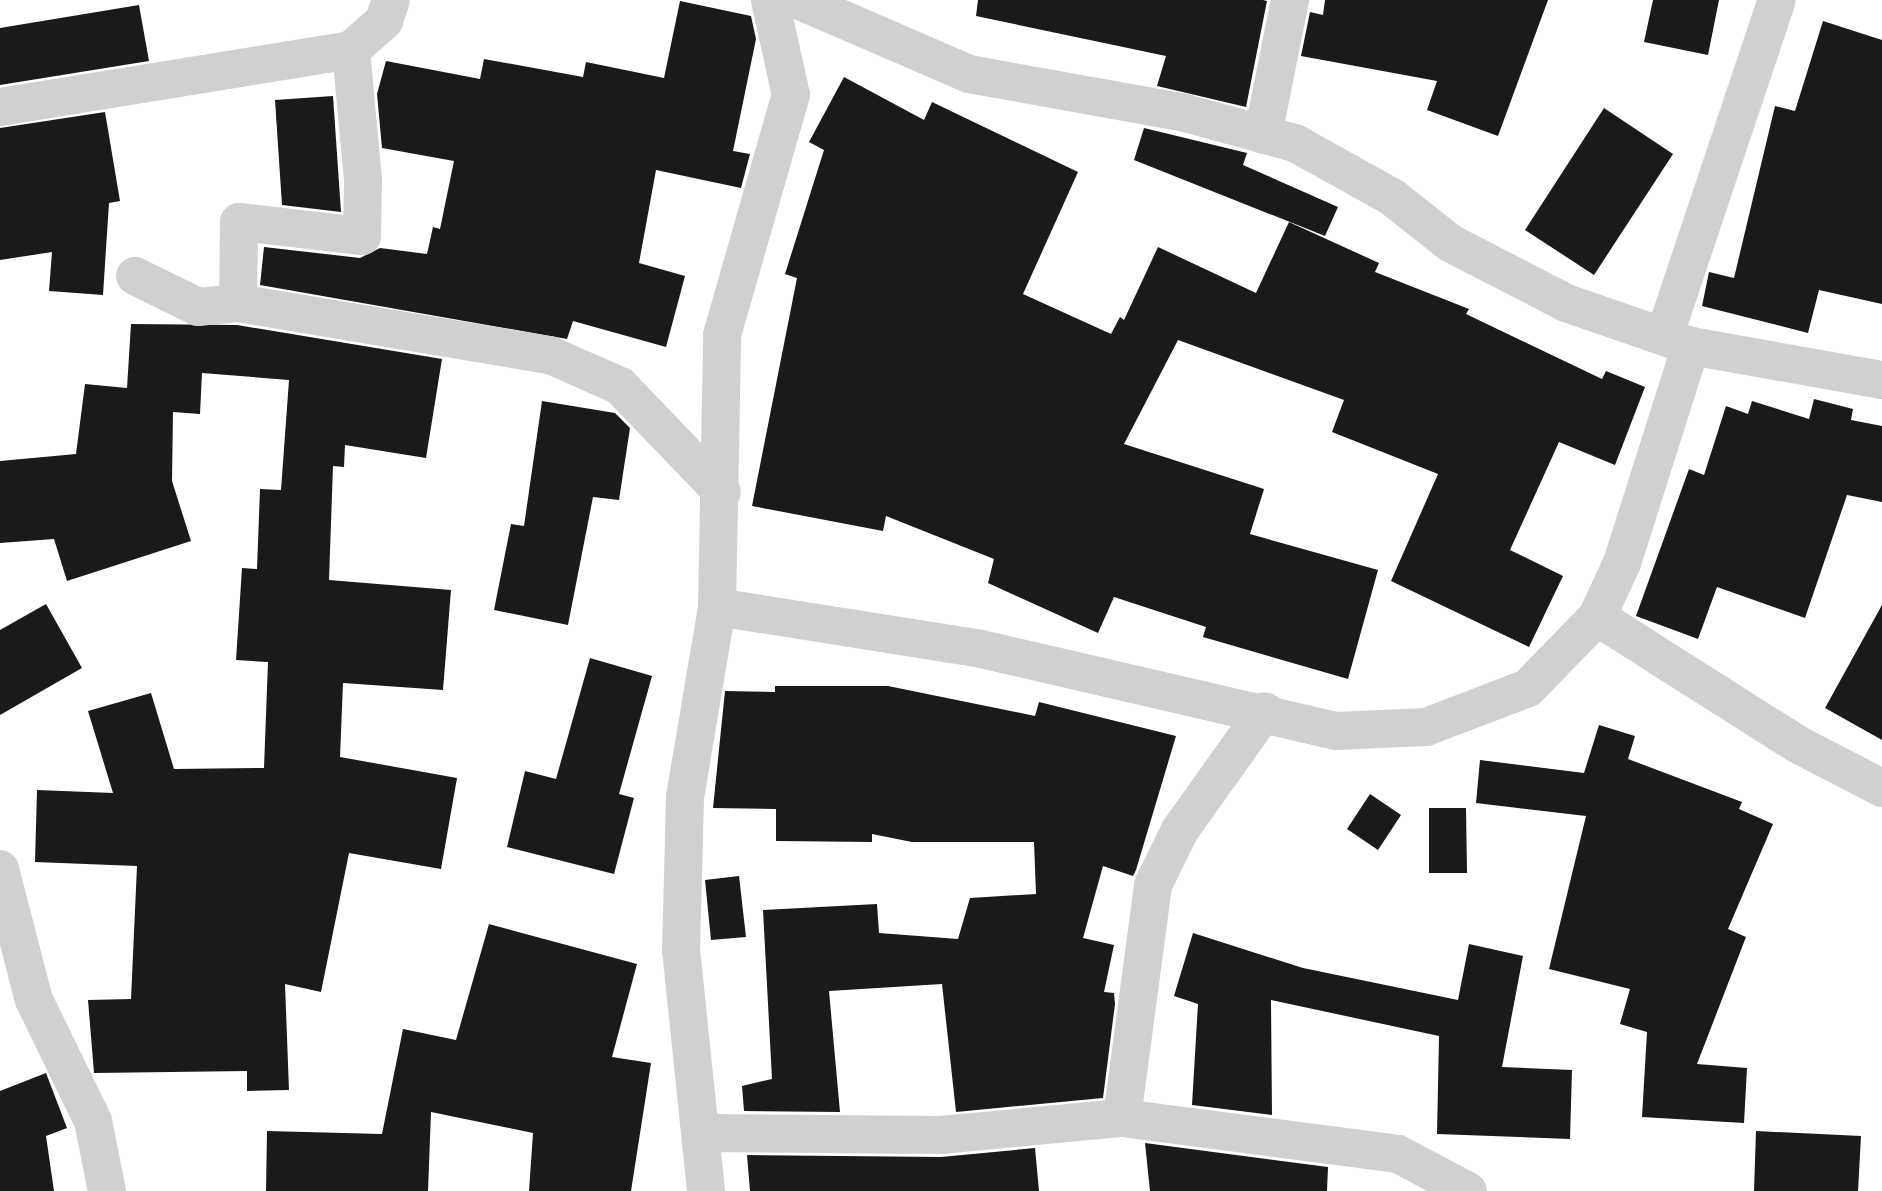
<!DOCTYPE html>
<html>
<head>
<meta charset="utf-8">
<style>
	body { margin:0 }
	#map { position:relative; width:1882px; height:1191px; overflow:hidden; background:#fff; font-family:Arial,sans-serif }
	div>[style] { position:absolute }
	[style*='--x'] { left:calc(var(--x)*1px); top:calc(var(--y)*1px); width:calc(var(--w)*1px); rotate:calc(var(--a)*1deg) }
	.building>* { inset:0; background:#1a1a1a }
	.minor>* { height:38px; margin:-19px; padding:0 19px; transform-origin:19px; border-radius:19px; background:#d0d0d0 }
	span { translate:-50% -50%; white-space:nowrap; text-align:center; line-height:1.15; -webkit-text-stroke:7px #fff; paint-order:stroke }
</style>
</head>
<body>
<div id="map">
	<div class="building">
		<i style="clip-path:polygon(978px 0,1263px 0,1267px 1px,1246px 107px,1157px 86px,1166px 56px,976px 16px)"></i>
		<i style="clip-path:polygon(1325px 0,1548px 0,1498px 136px,1427px 110px,1437px 81px,1301px 56px,1310px 12px,1323px 15px)"></i>
		<i style="clip-path:polygon(1653px 0,1719px 0,1708px 55px,1644px 42px)"></i>
		<i style="clip-path:polygon(680px 1px,751px 16px,756px 39px,733px 151px,750px 154px,741px 188px,656px 170px,639px 263px,685px 276px,666px 347px,573px 321px,567px 339px,260px 285px,264px 247px,360px 258px,380px 248px,427px 254px,433px 227px,440px 229px,454px 161px,382px 148px,377px 94px,386px 61px,480px 79px,484px 59px,583px 77px,586px 62px,664px 78px)"></i>
		<i style="clip-path:polygon(139px 5px,149px 61px,0 85px,0 28px)"></i>
		<i style="clip-path:polygon(1823px 21px,1882px 40px,1882px 304px,1819px 290px,1808px 333px,1702px 306px,1709px 272px,1734px 278px,1775px 106px,1795px 111px)"></i>
		<i style="clip-path:polygon(844px 77px,924px 120px,932px 102px,1078px 172px,1023px 294px,1111px 334px,1120px 317px,1124px 320px,1158px 247px,1256px 293px,1289px 222px,1379px 263px,1375px 272px,1469px 309px,1466px 314px,1602px 379px,1606px 371px,1645px 387px,1615px 465px,1559px 442px,1510px 550px,1563px 576px,1529px 647px,1391px 581px,1438px 474px,1332px 432px,1344px 400px,1178px 340px,1124px 444px,1264px 489px,1250px 534px,1378px 570px,1348px 679px,1203px 637px,1206px 627px,1114px 597px,1098px 633px,988px 583px,994px 559px,886px 516px,883px 531px,752px 506px,797px 278px,785px 274px,824px 150px,809px 142px)"></i>
		<i style="clip-path:polygon(333px 96px,341px 212px,282px 205px,275px 100px)"></i>
		<i style="clip-path:polygon(1604px 108px,1673px 154px,1594px 275px,1525px 230px)"></i>
		<i style="clip-path:polygon(105px 112px,120px 201px,109px 203px,103px 295px,49px 291px,52px 252px,0 260px,0 128px)"></i>
		<i style="clip-path:polygon(1144px 128px,1247px 153px,1243px 165px,1338px 207px,1325px 236px,1134px 160px)"></i>
		<i style="clip-path:polygon(131px 324px,237px 325px,442px 359px,426px 458px,345px 445px,344px 467px,333px 466px,329px 580px,451px 590px,443px 690px,343px 683px,340px 757px,457px 778px,441px 869px,349px 853px,321px 992px,285px 984px,289px 1090px,247px 1091px,247px 1071px,94px 1073px,88px 1000px,131px 999px,137px 866px,35px 862px,37px 790px,113px 793px,88px 711px,151px 693px,174px 769px,264px 768px,268px 662px,236px 660px,242px 568px,257px 569px,260px 489px,281px 490px,289px 380px,202px 373px,200px 414px,173px 412px,172px 481px,191px 541px,67px 581px,54px 539px,0 543px,0 461px,76px 454px,85px 384px,127px 388px)"></i>
		<i style="clip-path:polygon(1814px 399px,1853px 409px,1851px 420px,1882px 426px,1882px 502px,1847px 495px,1805px 618px,1717px 587px,1698px 639px,1636px 616px,1689px 469px,1704px 475px,1726px 406px,1748px 414px,1752px 401px,1809px 419px)"></i>
		<i style="clip-path:polygon(542px 401px,615px 413px,630px 428px,619px 500px,593px 497px,568px 625px,494px 610px,511px 524px,524px 526px)"></i>
		<i style="clip-path:polygon(46px 604px,82px 668px,0 715px,0 630px)"></i>
		<i style="clip-path:polygon(1882px 605px,1882px 740px,1825px 708px)"></i>
		<i style="clip-path:polygon(590px 658px,652px 676px,619px 794px,634px 798px,614px 874px,507px 847px,525px 771px,556px 779px)"></i>
		<i style="clip-path:polygon(775px 686px,888px 686px,1035px 716px,1039px 702px,1176px 736px,1136px 870px,1133px 876px,1103px 866px,1083px 938px,1114px 945px,1104px 992px,1114px 993px,1115px 1004px,1103px 1098px,956px 1112px,942px 984px,829px 991px,840px 1112px,744px 1111px,742px 1086px,772px 1079px,763px 910px,877px 904px,879px 933px,958px 939px,970px 898px,1036px 894px,1034px 842px,912px 842px,872px 834px,872px 842px,776px 841px,776px 809px,713px 808px,725px 691px,775px 692px)"></i>
		<i style="clip-path:polygon(1599px 725px,1635px 736px,1628px 759px,1742px 802px,1739px 809px,1773px 824px,1728px 929px,1746px 937px,1697px 1064px,1747px 1068px,1744px 1123px,1642px 1117px,1647px 1032px,1620px 1024px,1630px 989px,1549px 969px,1586px 816px,1476px 803px,1480px 760px,1584px 773px)"></i>
		<i style="clip-path:polygon(1370px 794px,1401px 815px,1378px 850px,1347px 829px)"></i>
		<i style="clip-path:polygon(1429px 808px,1466px 808px,1467px 873px,1429px 873px)"></i>
		<i style="clip-path:polygon(739px 876px,746px 937px,711px 940px,705px 880px)"></i>
		<i style="clip-path:polygon(489px 924px,637px 964px,612px 1057px,651px 1063px,631px 1191px,529px 1191px,533px 1133px,431px 1112px,428px 1191px,266px 1191px,267px 1131px,382px 1134px,403px 1029px,456px 1040px)"></i>
		<i style="clip-path:polygon(1193px 933px,1303px 968px,1458px 1000px,1469px 944px,1523px 956px,1502px 1067px,1572px 1070px,1570px 1139px,1437px 1134px,1439px 1036px,1271px 1000px,1272px 1115px,1192px 1105px,1198px 1004px,1174px 996px)"></i>
		<i style="clip-path:polygon(46px 1073px,67px 1128px,46px 1136px,54px 1191px,0 1191px,0 1091px)"></i>
		<i style="clip-path:polygon(1756px 1131px,1861px 1136px,1858px 1191px,1754px 1191px)"></i>
		<i style="clip-path:polygon(1145px 1143px,1328px 1167px,1327px 1191px,1150px 1191px)"></i>
		<i style="clip-path:polygon(1035px 1148px,1039px 1191px,750px 1191px,747px 1155px,941px 1157px)"></i>
	</div>
	<div class="minor">
		<i style="--x:798;--y:0;--w:186;--a:23.4"></i>
		<i style="--x:969;--y:74;--w:219;--a:10.2"></i>
		<i style="--x:1185;--y:113;--w:114;--a:15.3"></i>
		<i style="--x:1295;--y:143;--w:111;--a:29.1"></i>
		<i style="--x:1392;--y:197;--w:74;--a:38.4"></i>
		<i style="--x:1450;--y:243;--w:131;--a:27.3"></i>
		<i style="--x:1566;--y:303;--w:132;--a:19"></i>
		<i style="--x:1691;--y:346;--w:194;--a:10.1"></i>
		<i style="--x:0;--y:107;--w:356;--a:-9.2"></i>
		<i style="--x:351;--y:50;--w:44;--a:-41.3"></i>
		<i style="--x:384;--y:21;--w:22;--a:-72"></i>
		<i style="--x:1263;--y:135;--w:138;--a:-78.7"></i>
		<i style="--x:135;--y:276;--w:70;--a:26.2"></i>
		<i style="--x:198;--y:307;--w:40;--a:-5.7"></i>
		<i style="--x:238;--y:303;--w:316;--a:9.5"></i>
		<i style="--x:550;--y:355;--w:77;--a:23.9"></i>
		<i style="--x:620;--y:386;--w:147;--a:46.1"></i>
		<i style="--x:238;--y:303;--w:81;--a:-89.3"></i>
		<i style="--x:239;--y:222;--w:124;--a:6.5"></i>
		<i style="--x:362;--y:236;--w:56;--a:-89"></i>
		<i style="--x:363;--y:180;--w:131;--a:-95.3"></i>
		<i style="--x:1664;--y:337;--w:355;--a:-71.5"></i>
		<i style="--x:717;--y:607;--w:267;--a:9"></i>
		<i style="--x:981;--y:649;--w:363;--a:13"></i>
		<i style="--x:1335;--y:731;--w:91;--a:-2.5"></i>
		<i style="--x:1426;--y:727;--w:109;--a:-20.9"></i>
		<i style="--x:1528;--y:688;--w:99;--a:-45.8"></i>
		<i style="--x:1597;--y:617;--w:60;--a:-65.2"></i>
		<i style="--x:1622;--y:563;--w:228;--a:-72.4"></i>
		<i style="--x:1597;--y:617;--w:237;--a:32.4"></i>
		<i style="--x:1797;--y:744;--w:96;--a:27.4"></i>
		<i style="--x:0;--y:869;--w:135;--a:75.5"></i>
		<i style="--x:34;--y:1000;--w:135;--a:64"></i>
		<i style="--x:93;--y:1121;--w:71;--a:78.7"></i>
		<i style="--x:1122;--y:1118;--w:235;--a:-82.4"></i>
		<i style="--x:1153;--y:885;--w:61;--a:-63.9"></i>
		<i style="--x:1180;--y:830;--w:146;--a:-54.5"></i>
		<i style="--x:704;--y:1133;--w:237;--a:0.5"></i>
		<i style="--x:941;--y:1135;--w:182;--a:-5.4"></i>
		<i style="--x:1122;--y:1118;--w:278;--a:7.4"></i>
		<i style="--x:1398;--y:1154;--w:79;--a:27.9"></i>
		<i style="--x:706;--y:1191;--w:241;--a:-95.9"></i>
		<i style="--x:681;--y:951;--w:154;--a:-88.5"></i>
		<i style="--x:685;--y:797;--w:193;--a:-80.4"></i>
		<i style="--x:717;--y:607;--w:272;--a:-88.9"></i>
		<i style="--x:722;--y:335;--w:250;--a:-74"></i>
		<i style="--x:791;--y:95;--w:97;--a:-102.5"></i>
	</div>
</div>
</body>
</html>
